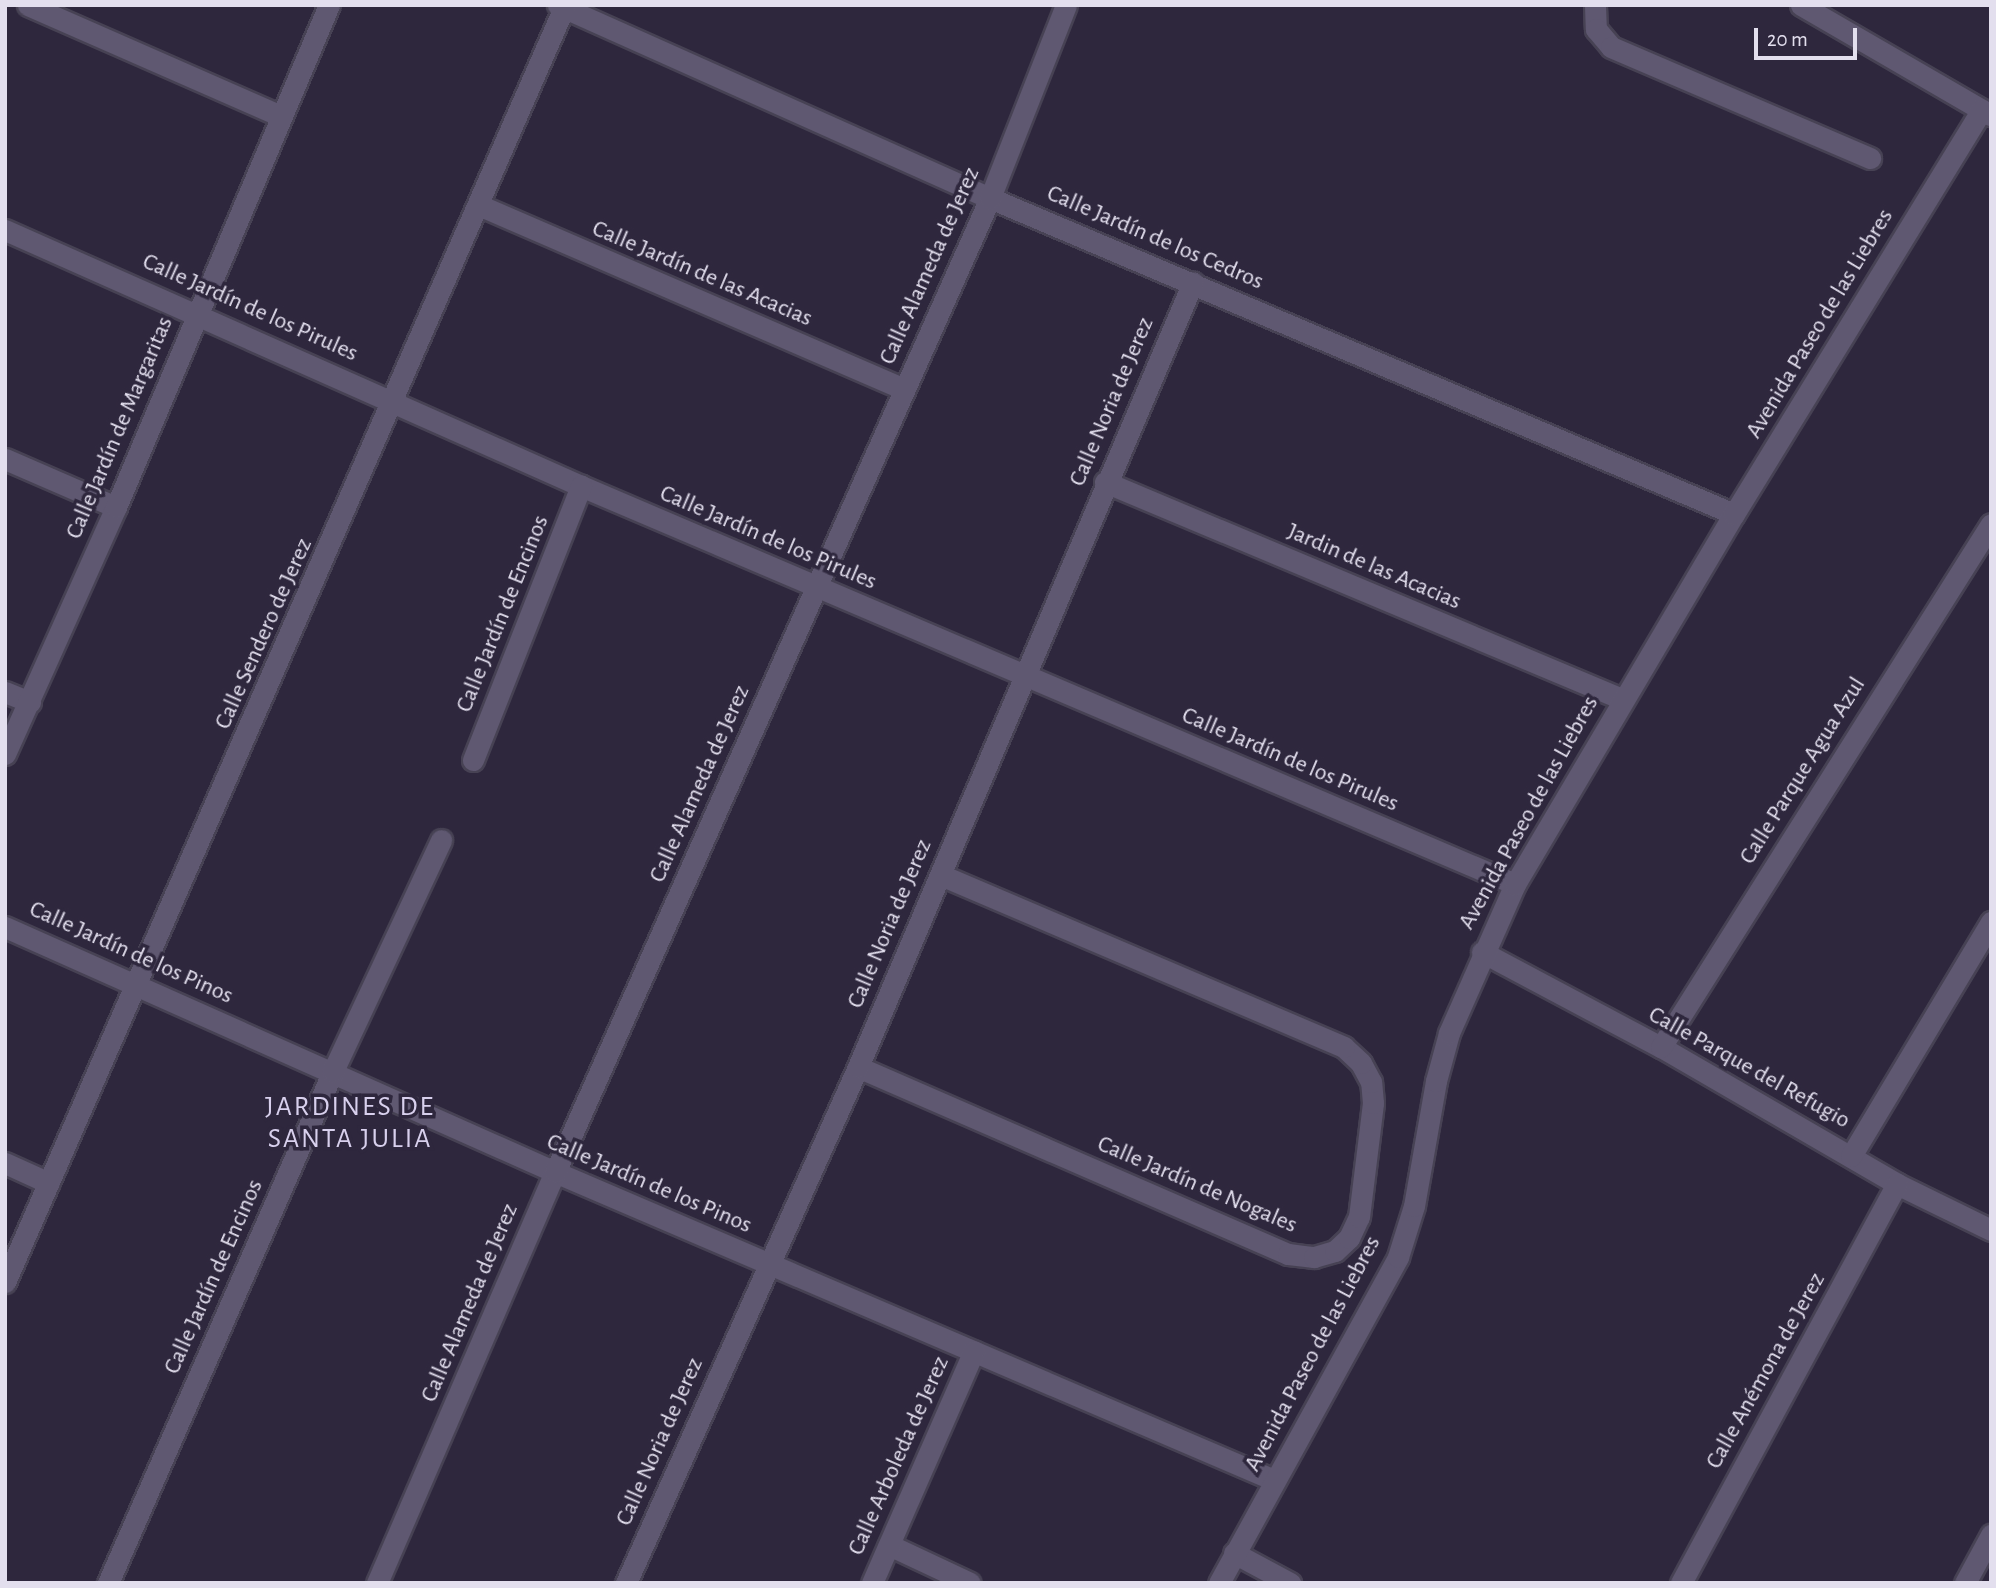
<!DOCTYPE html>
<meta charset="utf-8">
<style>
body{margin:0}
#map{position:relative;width:1996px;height:1588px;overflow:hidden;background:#2e273d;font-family:"Alegreya Sans",sans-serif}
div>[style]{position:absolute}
.roads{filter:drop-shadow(2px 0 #474254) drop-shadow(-2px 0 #474254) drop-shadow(0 2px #474254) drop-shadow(0 -2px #474254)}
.lane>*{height:21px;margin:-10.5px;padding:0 10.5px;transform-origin:10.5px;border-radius:10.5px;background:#5f5871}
.street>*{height:21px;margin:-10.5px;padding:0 10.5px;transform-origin:10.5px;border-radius:10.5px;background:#5f5871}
span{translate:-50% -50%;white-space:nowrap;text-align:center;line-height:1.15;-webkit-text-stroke:7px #2e273d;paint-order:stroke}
.street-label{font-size:24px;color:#e3dfee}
.quarter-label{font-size:28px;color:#d8d0ed;letter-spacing:2px}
.frame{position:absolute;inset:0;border:7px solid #e3dfee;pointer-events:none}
.scale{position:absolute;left:1754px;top:28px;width:103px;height:32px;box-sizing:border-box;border:4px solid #e3dfee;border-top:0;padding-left:9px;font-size:21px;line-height:24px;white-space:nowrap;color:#e3dfee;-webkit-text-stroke:5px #2e273d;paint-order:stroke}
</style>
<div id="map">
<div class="roads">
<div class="lane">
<i style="left:1595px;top:5px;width:24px;rotate:88deg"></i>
<i style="left:1596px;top:29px;width:23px;rotate:50deg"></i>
<i style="left:1611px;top:47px;width:282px;rotate:23.2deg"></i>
</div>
<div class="street">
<i style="left:28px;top:5px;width:274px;rotate:23.7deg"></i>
<i style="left:558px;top:5px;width:473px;rotate:24.1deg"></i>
<i style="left:990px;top:198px;width:808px;rotate:23.01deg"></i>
<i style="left:1801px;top:5px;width:220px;rotate:30.1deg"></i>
<i style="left:481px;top:206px;width:461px;rotate:23.4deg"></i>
<i style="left:5px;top:230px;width:630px;rotate:23.96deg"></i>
<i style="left:581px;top:486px;width:1015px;rotate:23.08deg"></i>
<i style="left:5px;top:459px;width:121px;rotate:23.4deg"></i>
<i style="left:1105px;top:482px;width:561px;rotate:22.77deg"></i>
<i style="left:5px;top:692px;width:27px;rotate:22deg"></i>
<i style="left:5px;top:754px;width:271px;rotate:-65.8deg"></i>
<i style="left:116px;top:507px;width:545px;rotate:-67.01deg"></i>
<i style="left:473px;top:760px;width:295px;rotate:-68.5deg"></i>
<i style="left:5px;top:927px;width:602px;rotate:24.01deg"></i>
<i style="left:555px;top:1172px;width:782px;rotate:23.19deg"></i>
<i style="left:1482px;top:952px;width:203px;rotate:28deg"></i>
<i style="left:1661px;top:1047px;width:273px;rotate:30.1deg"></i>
<i style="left:1897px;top:1184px;width:105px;rotate:26.1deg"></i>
<i style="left:1661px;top:1047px;width:618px;rotate:-57.75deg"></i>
<i style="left:858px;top:1067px;width:469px;rotate:23.5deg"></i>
<i style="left:1288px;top:1254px;width:26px;rotate:7deg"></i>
<i style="left:1314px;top:1257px;width:22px;rotate:-16deg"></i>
<i style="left:1335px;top:1251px;width:19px;rotate:-43deg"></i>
<i style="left:1349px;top:1238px;width:23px;rotate:-65deg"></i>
<i style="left:1359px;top:1217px;width:115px;rotate:-83deg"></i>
<i style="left:1373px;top:1103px;width:21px;rotate:-95deg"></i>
<i style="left:1371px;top:1082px;width:21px;rotate:-118deg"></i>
<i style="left:1361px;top:1063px;width:23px;rotate:-137deg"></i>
<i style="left:1344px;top:1047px;width:439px;rotate:-156.9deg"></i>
<i style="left:1851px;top:1156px;width:273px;rotate:-59.1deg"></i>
<i style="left:5px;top:1163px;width:48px;rotate:24.4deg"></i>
<i style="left:5px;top:1282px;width:1394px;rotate:-66.32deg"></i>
<i style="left:889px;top:1545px;width:89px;rotate:25.1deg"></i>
<i style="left:1234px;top:1553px;width:64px;rotate:28.2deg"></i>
<i style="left:108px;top:1583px;width:559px;rotate:-66.28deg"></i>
<i style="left:333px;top:1071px;width:255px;rotate:-64.9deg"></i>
<i style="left:377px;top:1583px;width:448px;rotate:-66.6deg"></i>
<i style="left:555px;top:1172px;width:1067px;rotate:-65.93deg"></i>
<i style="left:990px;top:198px;width:207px;rotate:-68.5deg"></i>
<i style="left:626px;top:1583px;width:566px;rotate:-65.79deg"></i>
<i style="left:858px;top:1067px;width:853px;rotate:-66.89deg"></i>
<i style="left:872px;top:1583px;width:253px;rotate:-66.3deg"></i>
<i style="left:1219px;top:1583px;width:372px;rotate:-61.2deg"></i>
<i style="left:1398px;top:1257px;width:53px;rotate:-72.6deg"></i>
<i style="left:1414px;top:1206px;width:127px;rotate:-80deg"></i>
<i style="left:1436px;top:1081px;width:50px;rotate:-74.8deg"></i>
<i style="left:1449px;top:1033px;width:163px;rotate:-66.1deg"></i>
<i style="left:1515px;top:884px;width:430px;rotate:-59.4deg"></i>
<i style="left:1734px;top:514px;width:474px;rotate:-58.5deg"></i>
<i style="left:1681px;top:1583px;width:454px;rotate:-61.6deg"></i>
<i style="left:1965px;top:1583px;width:55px;rotate:-61.6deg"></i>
</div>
</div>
<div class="street-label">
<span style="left:1155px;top:238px;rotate:23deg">Calle Jardín de los Cedros</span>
<span style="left:930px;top:266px;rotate:-66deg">Calle Alameda de Jerez</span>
<span style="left:702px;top:274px;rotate:23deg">Calle Jardín de las Acacias</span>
<span style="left:250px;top:308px;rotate:24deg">Calle Jardín de los Pirules</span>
<span style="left:1820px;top:324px;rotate:-59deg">Avenida Paseo de las Liebres</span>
<span style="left:1112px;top:402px;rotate:-67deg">Calle Noria de Jerez</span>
<span style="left:120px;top:428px;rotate:-67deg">Calle Jardín de Margaritas</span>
<span style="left:768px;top:538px;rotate:23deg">Calle Jardín de los Pirules</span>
<span style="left:1374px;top:567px;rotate:23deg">Jardin de las Acacias</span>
<span style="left:503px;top:614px;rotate:-68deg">Calle Jardín de Encinos</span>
<span style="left:264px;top:634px;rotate:-66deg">Calle Sendero de Jerez</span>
<span style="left:1290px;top:760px;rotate:23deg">Calle Jardín de los Pirules</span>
<span style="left:1803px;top:771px;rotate:-58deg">Calle Parque Agua Azul</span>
<span style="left:700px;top:784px;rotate:-66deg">Calle Alameda de Jerez</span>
<span style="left:1529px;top:813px;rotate:-61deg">Avenida Paseo de las Liebres</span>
<span style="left:890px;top:924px;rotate:-67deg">Calle Noria de Jerez</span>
<span style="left:131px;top:953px;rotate:24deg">Calle Jardín de los Pinos</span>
<span style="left:1749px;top:1068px;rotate:29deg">Calle Parque del Refugio</span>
<span style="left:649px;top:1184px;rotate:23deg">Calle Jardín de los Pinos</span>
<span style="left:1197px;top:1185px;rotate:23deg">Calle Jardín de Nogales</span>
<span style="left:214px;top:1277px;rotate:-66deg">Calle Jardín de Encinos</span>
<span style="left:470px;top:1303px;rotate:-67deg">Calle Alameda de Jerez</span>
<span style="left:1313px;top:1354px;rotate:-62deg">Avenida Paseo de las Liebres</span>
<span style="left:1766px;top:1371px;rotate:-61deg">Calle Anémona de Jerez</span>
<span style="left:660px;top:1442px;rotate:-66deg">Calle Noria de Jerez</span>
<span style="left:899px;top:1456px;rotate:-66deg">Calle Arboleda de Jerez</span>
</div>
<div class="quarter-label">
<span style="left:350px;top:1123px">JARDINES DE<br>SANTA JULIA</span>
</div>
<div class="frame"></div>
<div class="scale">20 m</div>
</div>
